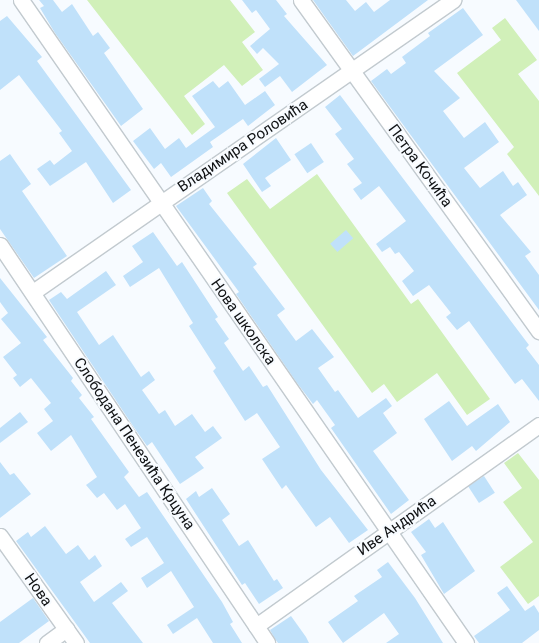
<!DOCTYPE html>
<meta charset="utf-8">
<style>
body{margin:0}
#map{position:relative;width:539px;height:643px;overflow:hidden;background:#f7fbff;font-family:Roboto,sans-serif}
div>[style]{position:absolute}
.green>*{inset:0;background:#d1f0b9}
.building>*{inset:0;background:#c0e1fa;transform-origin:0 0}
.roads{filter:drop-shadow(1px 0 #c2cacf) drop-shadow(-1px 0 #c2cacf) drop-shadow(0 1px #c2cacf) drop-shadow(0 -1px #c2cacf)}
.minor>*{height:15px;margin:-7.5px;padding:0 7.5px;transform-origin:7.5px;border-radius:7.5px;background:#fff}
span{translate:-50% -50%;white-space:nowrap;text-align:center;line-height:1.15;-webkit-text-stroke:4px #f7fbff;paint-order:stroke}
.street-label{font-size:15px;color:#0f1113}
</style>
<div id="map">
<div class="green">
<i style="clip-path:polygon(87px 0,230px 0,255px 32px,242px 42px,263px 70px,242px 86px,224px 65px,184px 96px,205px 124px,192px 135px)"></i>
<i style="clip-path:polygon(505px 18px,537px 60px,518px 74px,539px 101px,539px 196px,507px 154px,514px 147px,457px 73px,501px 40px,492px 28px)"></i>
<i style="clip-path:polygon(317px 174px,411px 304px,418px 299px,490px 399px,467px 415px,437px 373px,397px 402px,384px 384px,372px 393px,227px 193px,247px 179px,270px 209px)"></i>
<i style="clip-path:polygon(518px 453px,539px 480px,539px 596px,528px 604px,500px 567px,533px 542px,503px 502px,522px 488px,504px 463px)"></i>
</div>
<div class="building">
<i style="clip-path:polygon(39px 0,53px 0,62px 12px,72px 4px,93px 36px,98px 32px,110px 48px,104px 53px,143px 109px,121px 126px,55px 33px,40px 8px,44px 6px)"></i>
<i style="clip-path:polygon(242px 0,276px 0,287px 14px,284px 16px,327px 65px,292px 92px,280px 76px,265px 87px,259px 79px,279px 64px,263px 48px,257px 54px,250px 46px,270px 29px,256px 10px,252px 13px)"></i>
<i style="clip-path:polygon(313px 0,346px 0,355px 11px,366px 2px,374px 12px,390px 0,428px 0,353px 56px)"></i>
<i style="clip-path:polygon(516px 0,539px 0,539px 31px)"></i>
<i style="clip-path:polygon(463px 8px,483px 35px,434px 71px,460px 98px,443px 111px,464px 138px,485px 122px,499px 142px,464px 168px,480px 188px,503px 171px,513px 186px,518px 182px,527px 195px,500px 215px,531px 252px,525px 256px,539px 275px,539px 310px,371px 81px,387px 69px,391px 74px,406px 63px,402px 57px,430px 36px,428px 33px)"></i>
<i style="clip-path:polygon(7px 16px,42px 57px,37px 61px,131px 190px,113px 203px,86px 162px,50px 186px,37px 169px,50px 160px,54px 165px,72px 151px,59px 133px,62px 131px,19px 75px,0 90px,0 21px)"></i>
<i style="clip-path:polygon(213px 81px,219px 88px,228px 81px,245px 105px,265px 91px,275px 105px,248px 126px,243px 119px,210px 142px,213px 147px,171px 177px,161px 163px,154px 169px,133px 141px,150px 128px,165px 149px,179px 138px,186px 148px,215px 127px,192px 96px)"></i>
<i style="clip-path:polygon(340px 95px,529px 345px,526px 348px,539px 365px,539px 401px,522px 379px,515px 384px,469px 321px,457px 330px,446px 317px,451px 313px,429px 285px,413px 296px,402px 281px,414px 271px,399px 252px,395px 254px,390px 247px,382px 252px,376px 244px,406px 221px,379px 186px,361px 200px,353px 189px,362px 183px,347px 164px,354px 159px,335px 134px,342px 129px,325px 107px)"></i>
<i style="clip-path:polygon(276px 138px,291px 160px,265px 178px,271px 186px,262px 192px,243px 164px)"></i>
<i style="left:311px;top:143px;width:23px;height:20px;rotate:56deg"></i>
<i style="clip-path:polygon(10px 154px,31px 184px,22px 191px,67px 256px,34px 278px,0 229px,0 161px)"></i>
<i style="clip-path:polygon(203px 188px,212px 201px,209px 204px,257px 264px,253px 267px,285px 309px,277px 315px,296px 341px,312px 329px,334px 357px,318px 368px,335px 392px,338px 390px,358px 418px,386px 398px,392px 406px,383px 413px,397px 433px,373px 451px,409px 500px,391px 514px,331px 428px,335px 425px,317px 400px,313px 404px,297px 383px,236px 294px,239px 292px,176px 206px)"></i>
<i style="left:346px;top:230px;width:11px;height:21px;rotate:49deg"></i>
<i style="clip-path:polygon(153px 232px,177px 266px,182px 262px,218px 317px,215px 319px,229px 339px,224px 343px,243px 371px,249px 366px,263px 387px,267px 385px,321px 470px,368px 530px,349px 543px,330px 517px,316px 527px,286px 485px,282px 489px,262px 459px,280px 447px,257px 413px,245px 421px,213px 371px,216px 368px,189px 326px,193px 323px,159px 268px,130px 287px,123px 276px,143px 262px,132px 246px)"></i>
<i style="clip-path:polygon(106px 271px,116px 285px,77px 312px,99px 345px,113px 335px,141px 377px,149px 371px,155px 380px,142px 390px,159px 414px,165px 410px,175px 426px,192px 414px,205px 432px,213px 426px,222px 438px,195px 457px,204px 468px,180px 484px,152px 442px,147px 446px,133px 426px,49px 300px,61px 292px,67px 299px)"></i>
<i style="clip-path:polygon(0 278px,47px 337px,43px 340px,73px 378px,71px 381px,82px 395px,79px 398px,94px 417px,91px 419px,129px 472px,124px 477px,139px 497px,147px 492px,222px 602px,233px 622px,230px 624px,242px 643px,213px 643px,197px 618px,173px 634px,167px 625px,194px 607px,171px 571px,147px 588px,141px 578px,164px 563px,147px 537px,131px 547px,125px 539px,141px 528px,125px 504px,117px 510px,104px 493px,97px 498px,86px 485px,97px 477px,71px 435px,51px 451px,37px 433px,53px 421px,44px 409px,51px 403px,31px 378px,20px 387px,13px 378px,17px 375px,3px 357px,21px 343px,1px 319px,8px 313px,0 302px)"></i>
<i style="clip-path:polygon(449px 401px,467px 426px,498px 404px,510px 422px,476px 451px,472px 446px,452px 461px,424px 419px)"></i>
<i style="clip-path:polygon(20px 412px,28px 422px,0 443px,0 428px)"></i>
<i style="clip-path:polygon(0 462px,10px 475px,14px 473px,31px 494px,0 518px)"></i>
<i style="left:484px;top:476px;width:20px;height:19px;rotate:57deg"></i>
<i style="clip-path:polygon(212px 488px,230px 514px,222px 520px,239px 546px,248px 540px,274px 581px,277px 579px,283px 588px,259px 604px,245px 583px,242px 585px,186px 499px,196px 491px,199px 497px)"></i>
<i style="clip-path:polygon(429px 519px,435px 528px,443px 522px,475px 571px,444px 594px,421px 555px,426px 552px,411px 532px)"></i>
<i style="clip-path:polygon(45px 526px,66px 554px,78px 545px,89px 560px,95px 555px,102px 566px,80px 582px,94px 602px,121px 582px,128px 591px,112px 603px,143px 643px,90px 643px,16px 541px,28px 532px,31px 537px)"></i>
<i style="clip-path:polygon(388px 562px,415px 598px,443px 643px,386px 643px,399px 634px,384px 613px,343px 643px,328px 622px,358px 601px,354px 596px,382px 577px,377px 570px)"></i>
<i style="clip-path:polygon(507px 586px,525px 611px,534px 605px,539px 613px,539px 630px,522px 643px,479px 643px,474px 636px,510px 610px,497px 593px)"></i>
<i style="clip-path:polygon(33px 598px,49px 621px,19px 643px,0 643px,0 622px)"></i>
<i style="clip-path:polygon(291px 616px,306px 637px,309px 643px,278px 643px,275px 639px,270px 630px)"></i>
</div>
<div class="roads">
<div class="minor">
<i style="left:21px;top:0;width:782px;rotate:55.31deg"></i>
<i style="left:301px;top:0;width:408px;rotate:54.3deg"></i>
<i style="left:0;top:245px;width:479px;rotate:56.1deg"></i>
<i style="left:33px;top:292px;width:512px;rotate:-34.81deg"></i>
<i style="left:0;top:536px;width:131px;rotate:54.6deg"></i>
<i style="left:256px;top:626px;width:347px;rotate:-35.4deg"></i>
<i style="left:47px;top:643px;width:24px;rotate:-36deg"></i>
</div>
</div>
<div class="street-label">
<span style="left:243px;top:146px;rotate:-34deg">Владимира Роловића</span>
<span style="left:420px;top:166px;rotate:54deg">Петра Кочића</span>
<span style="left:243px;top:322px;rotate:55deg">Нова школска</span>
<span style="left:134px;top:444px;rotate:56deg">Слободана Пенезића Крцуна</span>
<span style="left:397px;top:526px;rotate:-35deg">Иве Андрића</span>
<span style="left:38px;top:590px;rotate:55deg">Нова</span>
</div>
</div>
